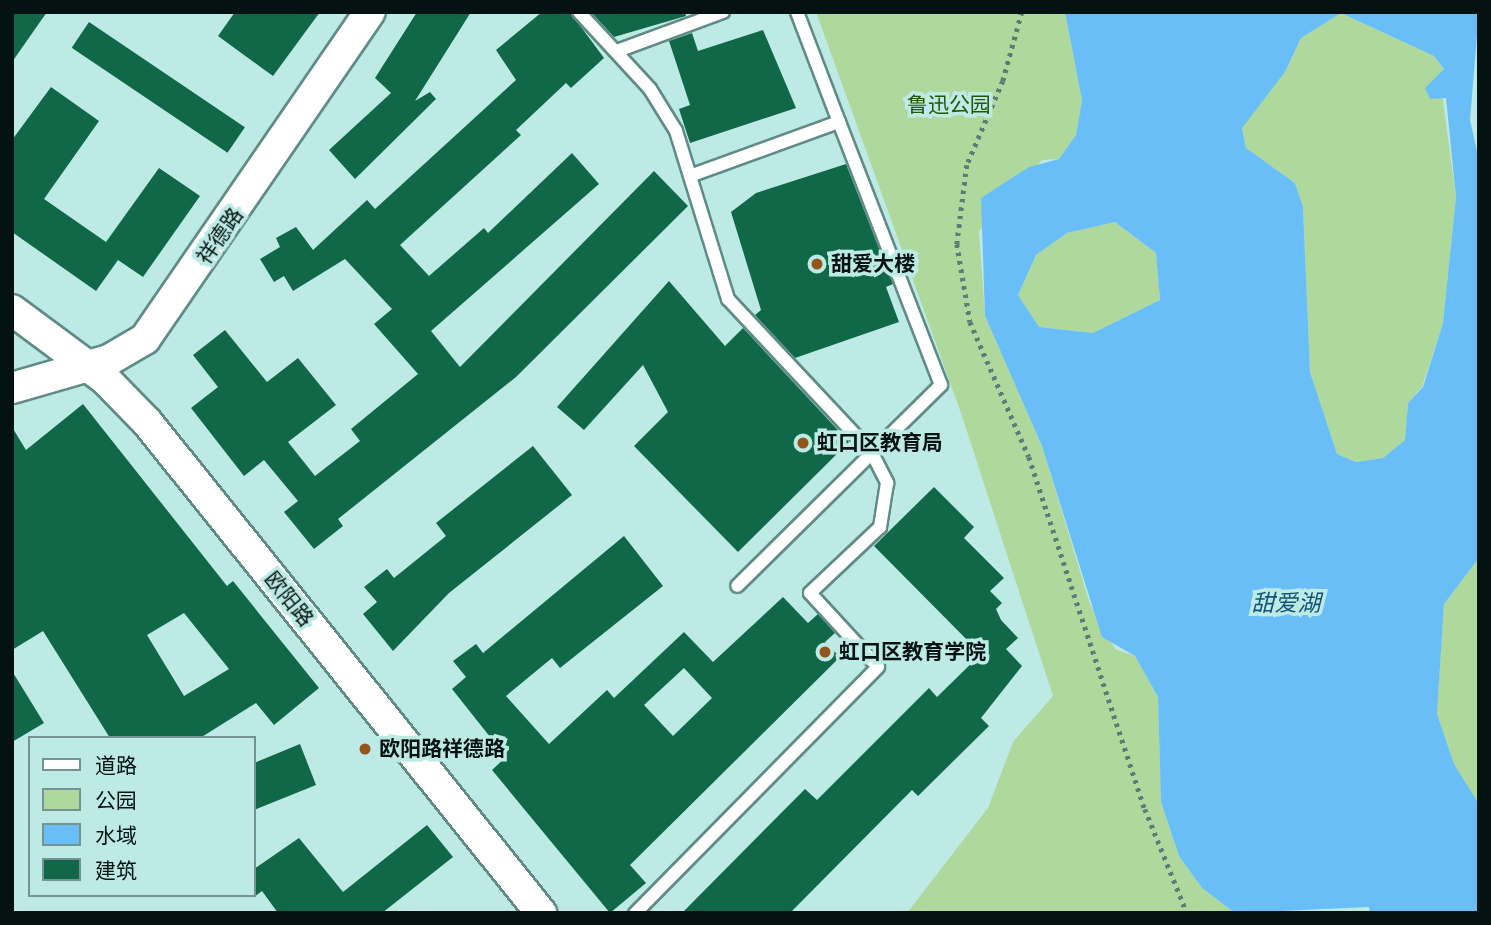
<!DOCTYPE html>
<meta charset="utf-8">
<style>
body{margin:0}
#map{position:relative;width:1491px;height:925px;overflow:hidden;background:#bdeae5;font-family:"Nunito Sans","Noto Sans SC",sans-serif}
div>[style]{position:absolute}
.green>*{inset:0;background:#aed89c}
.water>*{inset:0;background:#69bef8}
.building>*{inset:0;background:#106848;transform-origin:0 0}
.path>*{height:4.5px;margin-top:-2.25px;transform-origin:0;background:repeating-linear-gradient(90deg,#5e7b78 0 3.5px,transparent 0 8.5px)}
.roads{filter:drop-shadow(2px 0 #608b87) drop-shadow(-2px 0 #608b87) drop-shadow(0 2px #608b87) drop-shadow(0 -2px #608b87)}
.service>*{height:12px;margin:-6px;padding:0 6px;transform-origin:6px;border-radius:6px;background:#fff}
.tertiary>*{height:30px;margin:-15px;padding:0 15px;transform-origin:15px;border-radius:15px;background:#fff}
.dots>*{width:19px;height:19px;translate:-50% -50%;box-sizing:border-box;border:4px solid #bdeae5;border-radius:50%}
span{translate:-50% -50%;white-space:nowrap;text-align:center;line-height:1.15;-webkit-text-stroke:7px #bdeae5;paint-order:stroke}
.park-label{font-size:21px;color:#255604}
.street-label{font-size:21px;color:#041312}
.poi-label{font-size:21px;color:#041312;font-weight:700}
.left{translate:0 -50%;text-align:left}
.water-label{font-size:23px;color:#125279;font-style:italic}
.frame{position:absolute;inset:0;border:14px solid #041312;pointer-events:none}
.legend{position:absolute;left:28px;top:736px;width:228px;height:161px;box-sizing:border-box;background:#bdeae5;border:2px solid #739491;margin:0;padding:9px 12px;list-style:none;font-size:21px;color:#041312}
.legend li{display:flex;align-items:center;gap:14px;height:35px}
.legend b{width:35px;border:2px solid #739491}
</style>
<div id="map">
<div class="green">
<i style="clip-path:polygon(816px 12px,1065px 12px,1082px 100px,1076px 135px,1059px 159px,1042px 160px,979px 231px,985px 316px,1042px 446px,1090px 604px,1115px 649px,1135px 656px,1158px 697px,1161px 802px,1179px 856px,1202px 888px,1235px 913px,907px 913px,988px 808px,1013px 742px,1053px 696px,961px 413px)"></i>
<i style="clip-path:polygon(1341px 13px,1434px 56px,1444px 70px,1440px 78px,1456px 197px,1443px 323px,1422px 387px,1408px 403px,1405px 440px,1383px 458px,1356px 462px,1337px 454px,1310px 372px,1303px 207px,1295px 183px,1246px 148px,1242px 127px,1285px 72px,1301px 38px)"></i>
<i style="clip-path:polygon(1115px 222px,1156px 253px,1160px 300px,1093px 333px,1039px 327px,1018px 295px,1036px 255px,1067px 233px)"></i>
<i style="clip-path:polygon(1479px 558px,1479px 804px,1454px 764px,1437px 714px,1444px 604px)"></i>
</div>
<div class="water">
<i style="clip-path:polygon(evenodd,1065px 12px,1479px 12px,1470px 120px,1479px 160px,1479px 558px,1444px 604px,1437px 714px,1454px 764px,1479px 804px,1479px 913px,1370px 913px,1369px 907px,1235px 913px,1202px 888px,1179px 856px,1161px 802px,1158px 697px,1135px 656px,1102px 637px,1042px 446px,985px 316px,981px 198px,1029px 167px,1059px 159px,1076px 135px,1082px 100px,1065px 12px,1341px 13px,1434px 56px,1444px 69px,1425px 88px,1430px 99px,1446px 98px,1456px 197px,1443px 323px,1423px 387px,1408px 403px,1405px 440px,1383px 458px,1356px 462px,1337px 454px,1310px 372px,1303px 207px,1295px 183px,1246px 148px,1242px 128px,1285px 72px,1301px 38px,1341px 13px,1065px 12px,1115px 222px,1156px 253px,1160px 300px,1093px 333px,1039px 327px,1018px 295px,1036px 255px,1067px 233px,1115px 222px)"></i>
</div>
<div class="building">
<i style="clip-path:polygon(12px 12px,47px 12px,12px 62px)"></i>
<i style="clip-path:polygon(235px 12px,320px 12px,273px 76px,218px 36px)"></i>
<i style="clip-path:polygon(417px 12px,471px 12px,415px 101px,430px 92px,436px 99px,355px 179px,329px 150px,391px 93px,375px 78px)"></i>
<i style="clip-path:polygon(542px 12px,570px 12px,604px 58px,571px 88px,566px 83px,516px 130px,521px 135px,400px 245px,429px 276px,484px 228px,488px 233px,572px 153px,599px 184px,431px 331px,460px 367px,654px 171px,688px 206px,516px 377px,338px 519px,343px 526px,314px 549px,284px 512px,298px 501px,264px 460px,244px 476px,191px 408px,218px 387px,193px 355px,225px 330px,267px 382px,298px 358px,336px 405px,288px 442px,315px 476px,360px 441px,351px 429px,418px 374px,374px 324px,392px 309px,345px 259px,293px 291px,284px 276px,274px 282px,260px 259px,280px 247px,276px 238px,296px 227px,313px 250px,367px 200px,375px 209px,516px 80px,496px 50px)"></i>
<i style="clip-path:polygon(591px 12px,685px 12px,686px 16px,614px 37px)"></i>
<i style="left:89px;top:22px;width:188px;height:31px;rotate:34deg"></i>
<i style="clip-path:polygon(763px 30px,796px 108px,690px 143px,679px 109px,690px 105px,669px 41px,692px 33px,698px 51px)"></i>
<i style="clip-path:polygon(51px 87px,99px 121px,44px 199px,106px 242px,159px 168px,200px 196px,143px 277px,118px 260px,96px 291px,12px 232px,12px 140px)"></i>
<i style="clip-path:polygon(846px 164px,893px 284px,886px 287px,899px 322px,795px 358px,755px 315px,761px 310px,731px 212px,756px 193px)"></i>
<i style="clip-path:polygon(669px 281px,725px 346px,743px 328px,849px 442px,738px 552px,634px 446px,668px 412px,643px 365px,584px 430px,557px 407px)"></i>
<i style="clip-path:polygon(evenodd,83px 404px,227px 586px,233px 581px,319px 688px,274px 725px,256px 703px,200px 738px,110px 738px,43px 631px,12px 650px,12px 427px,26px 450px,83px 404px,184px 613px,229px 669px,184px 696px,147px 635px,184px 613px)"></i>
<i style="clip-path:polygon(533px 446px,572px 495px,449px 593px,393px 651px,363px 614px,377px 602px,364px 587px,387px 569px,394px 578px,446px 536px,436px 523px)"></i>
<i style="clip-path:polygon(934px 487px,974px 527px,964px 538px,1004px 578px,990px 591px,1002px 603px,996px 609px,1001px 620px,1018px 638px,1006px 649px,1022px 666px,981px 718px,989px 726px,918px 796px,912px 790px,790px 913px,682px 913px,805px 789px,817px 800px,929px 688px,937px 697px,981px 654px,874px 546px)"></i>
<i style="clip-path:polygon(evenodd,624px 536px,663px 586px,560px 668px,552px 658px,506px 696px,549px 744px,607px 690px,614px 698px,684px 632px,713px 662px,783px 597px,808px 623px,818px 614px,835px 633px,825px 642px,840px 657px,630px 865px,646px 883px,610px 913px,492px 770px,506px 757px,452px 689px,466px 677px,453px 661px,476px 644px,483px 653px,624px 536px,684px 668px,712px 698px,673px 736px,644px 705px,684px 668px)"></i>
<i style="clip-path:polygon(12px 671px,44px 723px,12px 742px)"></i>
<i style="clip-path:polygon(300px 744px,316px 785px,254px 810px,254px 763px)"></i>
<i style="clip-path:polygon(427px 825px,453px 857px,382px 913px,278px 913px,262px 891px,254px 897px,254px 869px,299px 838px,343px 892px)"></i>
</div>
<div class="path">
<i style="left:1022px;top:12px;width:72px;rotate:105.4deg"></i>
<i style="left:1003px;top:81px;width:91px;rotate:113.2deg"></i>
<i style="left:967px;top:165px;width:80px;rotate:97.2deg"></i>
<i style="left:957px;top:244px;width:79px;rotate:80.5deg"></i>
<i style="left:970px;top:322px;width:147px;rotate:66.4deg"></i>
<i style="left:1029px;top:457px;width:371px;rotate:71.8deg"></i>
<i style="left:1145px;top:809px;width:112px;rotate:68deg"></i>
</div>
<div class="roads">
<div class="service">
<i style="left:579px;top:12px;width:105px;rotate:47.3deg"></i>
<i style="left:650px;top:89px;width:49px;rotate:58.2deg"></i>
<i style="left:676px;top:131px;width:176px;rotate:72.8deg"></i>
<i style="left:728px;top:299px;width:211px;rotate:46.9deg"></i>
<i style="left:872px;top:453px;width:34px;rotate:63deg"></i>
<i style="left:887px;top:483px;width:45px;rotate:99deg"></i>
<i style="left:880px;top:527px;width:96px;rotate:136.7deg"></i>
<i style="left:810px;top:593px;width:100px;rotate:47.4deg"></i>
<i style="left:878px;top:667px;width:346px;rotate:134.6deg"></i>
<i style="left:797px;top:12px;width:118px;rotate:69.1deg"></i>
<i style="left:617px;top:51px;width:113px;rotate:-20.2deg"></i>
<i style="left:695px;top:174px;width:153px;rotate:-19.9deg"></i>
<i style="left:839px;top:122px;width:282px;rotate:68.8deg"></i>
<i style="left:941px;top:385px;width:286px;rotate:135.4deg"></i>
</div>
<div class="tertiary">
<i style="left:12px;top:310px;width:116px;rotate:36.6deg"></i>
<i style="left:105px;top:379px;width:60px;rotate:45.7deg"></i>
<i style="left:147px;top:422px;width:630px;rotate:51.25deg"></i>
<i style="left:12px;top:388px;width:101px;rotate:-16.1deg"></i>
<i style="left:109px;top:360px;width:42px;rotate:-30.3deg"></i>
<i style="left:145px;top:339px;width:397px;rotate:-55.5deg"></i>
</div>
</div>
<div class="dots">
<i style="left:817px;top:264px;background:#93551b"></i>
<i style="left:803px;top:443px;background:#93551b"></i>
<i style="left:825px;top:652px;background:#93551b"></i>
<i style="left:365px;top:749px;background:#93551b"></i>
</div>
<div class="park-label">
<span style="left:949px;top:105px">鲁迅公园</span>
</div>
<div class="street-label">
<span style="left:220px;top:236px;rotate:-55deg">祥德路</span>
<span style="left:289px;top:599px;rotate:51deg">欧阳路</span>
</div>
<div class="poi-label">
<span class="left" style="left:831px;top:264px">甜爱大楼</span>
<span class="left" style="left:817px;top:443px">虹口区教育局</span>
<span class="left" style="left:839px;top:652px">虹口区教育学院</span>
<span class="left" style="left:379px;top:749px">欧阳路祥德路</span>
</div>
<div class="water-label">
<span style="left:1286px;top:604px">甜爱湖</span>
</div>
<div class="frame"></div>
<ul class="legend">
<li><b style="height:9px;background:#fff"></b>道路</li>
<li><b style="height:19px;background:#aed89c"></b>公园</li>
<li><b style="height:19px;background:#69bef8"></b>水域</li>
<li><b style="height:19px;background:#106848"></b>建筑</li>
</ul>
</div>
